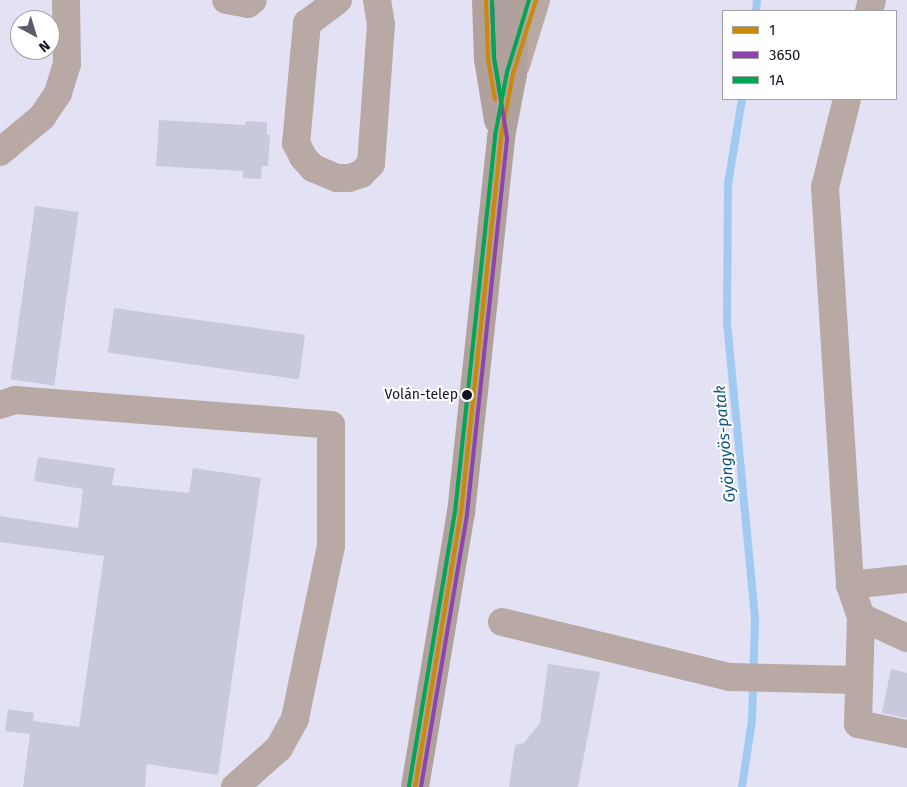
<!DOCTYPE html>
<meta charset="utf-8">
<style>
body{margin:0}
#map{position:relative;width:907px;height:787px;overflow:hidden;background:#e3e2f4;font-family:"Fira Sans",sans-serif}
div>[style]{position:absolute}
.stream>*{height:8px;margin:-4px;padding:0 4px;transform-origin:4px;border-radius:4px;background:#a0caf2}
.building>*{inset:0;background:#c9c9de;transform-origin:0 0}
.minor>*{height:28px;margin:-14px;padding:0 14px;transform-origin:14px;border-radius:14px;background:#b8a9a5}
.major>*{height:28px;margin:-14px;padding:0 14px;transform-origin:14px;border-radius:14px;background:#b1a19c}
.bus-1>*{height:4px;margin:-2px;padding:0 2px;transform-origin:2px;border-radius:2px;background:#ca8906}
.bus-2>*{height:4px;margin:-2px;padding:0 2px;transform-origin:2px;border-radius:2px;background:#8e44ad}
.bus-3>*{height:4px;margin:-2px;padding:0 2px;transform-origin:2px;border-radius:2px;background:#00a651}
.dots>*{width:14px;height:14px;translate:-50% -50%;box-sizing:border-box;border:2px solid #fff;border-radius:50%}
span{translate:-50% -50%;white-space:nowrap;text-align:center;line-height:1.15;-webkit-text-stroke:4px #fff;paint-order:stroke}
.bus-label{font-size:14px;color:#15131f}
.right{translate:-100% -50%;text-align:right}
.water-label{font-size:16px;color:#105684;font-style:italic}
.legend{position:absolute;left:722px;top:10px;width:175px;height:90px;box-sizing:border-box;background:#fff;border:1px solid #a1a1a5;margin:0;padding:6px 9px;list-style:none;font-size:15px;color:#15131f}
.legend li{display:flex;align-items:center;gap:10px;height:25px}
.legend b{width:25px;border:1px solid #a1a1a5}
.north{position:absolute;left:10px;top:10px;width:50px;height:50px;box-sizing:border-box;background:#fff;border:1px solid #a1a1a5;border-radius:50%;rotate:141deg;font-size:14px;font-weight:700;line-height:20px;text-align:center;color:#15131f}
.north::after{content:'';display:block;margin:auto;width:18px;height:22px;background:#5d5b6a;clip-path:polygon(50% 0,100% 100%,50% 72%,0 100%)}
</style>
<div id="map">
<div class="stream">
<i style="left:756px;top:11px;width:11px;rotate:-85deg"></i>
<i style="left:742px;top:787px;width:68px;rotate:-81.5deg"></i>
<i style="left:752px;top:720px;width:102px;rotate:-88.3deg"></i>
<i style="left:755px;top:618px;width:298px;rotate:-95.4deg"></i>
<i style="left:727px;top:321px;width:137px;rotate:-89.6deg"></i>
<i style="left:728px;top:184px;width:86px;rotate:-80.6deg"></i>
</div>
<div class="building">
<i style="clip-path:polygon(159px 120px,245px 125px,246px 121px,267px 122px,267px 135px,270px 135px,268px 166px,262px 166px,261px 179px,243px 178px,243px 171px,156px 166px)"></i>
<i style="left:35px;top:206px;width:44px;height:175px;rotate:8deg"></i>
<i style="left:114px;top:308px;width:193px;height:45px;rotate:8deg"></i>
<i style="clip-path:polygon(38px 457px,115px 468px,112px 485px,189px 493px,193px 468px,261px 478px,218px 775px,147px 764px,145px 787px,23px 787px,30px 734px,5px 731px,8px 709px,34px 713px,33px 721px,79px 727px,104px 556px,0 542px,0 516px,78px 528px,83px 489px,34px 481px)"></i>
<i style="clip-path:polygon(548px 664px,600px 672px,578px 787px,509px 787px,515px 745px,524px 743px,540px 723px)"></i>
<i style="clip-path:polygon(891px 669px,907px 673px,907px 718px,882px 713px)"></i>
</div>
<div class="minor">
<i style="left:226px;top:0;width:22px;rotate:10deg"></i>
<i style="left:248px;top:4px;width:6px;rotate:-39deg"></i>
<i style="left:338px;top:0;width:39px;rotate:143deg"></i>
<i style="left:307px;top:23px;width:121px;rotate:95.2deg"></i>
<i style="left:296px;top:143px;width:16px;rotate:63deg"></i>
<i style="left:303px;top:157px;width:15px;rotate:48deg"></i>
<i style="left:313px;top:168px;width:26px;rotate:23deg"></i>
<i style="left:337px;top:178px;width:12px"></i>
<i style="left:349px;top:178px;width:13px;rotate:-18deg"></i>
<i style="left:361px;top:174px;width:14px;rotate:-45deg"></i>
<i style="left:371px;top:164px;width:139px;rotate:-85.9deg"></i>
<i style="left:381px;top:25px;width:25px;rotate:-99deg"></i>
<i style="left:869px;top:11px;width:11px;rotate:-75deg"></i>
<i style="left:516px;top:65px;width:68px;rotate:-72.9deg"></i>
<i style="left:847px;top:99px;width:91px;rotate:104deg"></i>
<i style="left:825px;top:187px;width:399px;rotate:86.4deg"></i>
<i style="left:850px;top:585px;width:34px;rotate:71deg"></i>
<i style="left:861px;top:617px;width:51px;rotate:24.5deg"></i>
<i style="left:0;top:152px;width:55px;rotate:-39.8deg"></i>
<i style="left:42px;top:117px;width:29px;rotate:-56deg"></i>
<i style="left:58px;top:93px;width:30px;rotate:-73deg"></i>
<i style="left:67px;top:64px;width:64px;rotate:-90.9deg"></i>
<i style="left:0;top:405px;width:16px;rotate:-18deg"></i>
<i style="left:15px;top:400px;width:317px;rotate:4.5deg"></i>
<i style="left:331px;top:425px;width:121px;rotate:90deg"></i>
<i style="left:331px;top:546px;width:177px;rotate:101.8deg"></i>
<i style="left:295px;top:719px;width:33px;rotate:119deg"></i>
<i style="left:279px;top:748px;width:59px;rotate:138.4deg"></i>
<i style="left:850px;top:585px;width:57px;rotate:-6deg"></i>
<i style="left:861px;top:617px;width:107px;rotate:91.6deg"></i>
<i style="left:858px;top:724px;width:50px;rotate:11.5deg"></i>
<i style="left:502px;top:622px;width:235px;rotate:13.6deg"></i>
<i style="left:730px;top:677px;width:128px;rotate:1.3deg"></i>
</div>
<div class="major">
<i style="left:486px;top:0;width:59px;rotate:88.1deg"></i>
<i style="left:488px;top:59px;width:62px;rotate:80.7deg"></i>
<i style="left:415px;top:787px;width:278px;rotate:-80.5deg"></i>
<i style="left:461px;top:513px;width:378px;rotate:-83.9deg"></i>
<i style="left:501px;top:137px;width:64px;rotate:-79.2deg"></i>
<i style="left:513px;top:74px;width:74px;rotate:-89.2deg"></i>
</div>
<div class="bus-1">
<i style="left:486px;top:0;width:59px;rotate:88.1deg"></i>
<i style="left:488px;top:59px;width:41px;rotate:80.1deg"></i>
<i style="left:415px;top:787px;width:278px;rotate:-80.5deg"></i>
<i style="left:461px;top:513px;width:378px;rotate:-83.9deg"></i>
<i style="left:501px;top:137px;width:64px;rotate:-79.2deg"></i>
<i style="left:513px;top:74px;width:77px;rotate:-72.7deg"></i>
</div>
<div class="bus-2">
<i style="left:421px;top:787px;width:277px;rotate:-80.4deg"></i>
<i style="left:467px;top:514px;width:378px;rotate:-83.9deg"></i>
<i style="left:507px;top:138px;width:81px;rotate:-99.2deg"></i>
<i style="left:494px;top:58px;width:58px;rotate:-92deg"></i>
</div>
<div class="bus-3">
<i style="left:492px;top:0;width:58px;rotate:88deg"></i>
<i style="left:494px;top:58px;width:41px;rotate:80.1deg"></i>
<i style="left:409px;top:786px;width:278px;rotate:-80.5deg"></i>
<i style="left:455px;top:512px;width:378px;rotate:-83.9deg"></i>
<i style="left:495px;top:136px;width:65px;rotate:-79.4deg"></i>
<i style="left:507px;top:72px;width:75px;rotate:-73deg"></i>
</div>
<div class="dots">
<i style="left:467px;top:395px;background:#15131f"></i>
</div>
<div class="bus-label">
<span class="right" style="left:458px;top:395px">Volán-telep</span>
</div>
<div class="water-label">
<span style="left:725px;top:444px;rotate:-95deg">Gyöngyös-patak</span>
</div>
<ul class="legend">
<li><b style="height:6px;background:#ca8906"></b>1</li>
<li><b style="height:6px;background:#8e44ad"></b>3650</li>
<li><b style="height:6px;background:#00a651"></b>1A</li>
</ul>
<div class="north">N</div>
</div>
